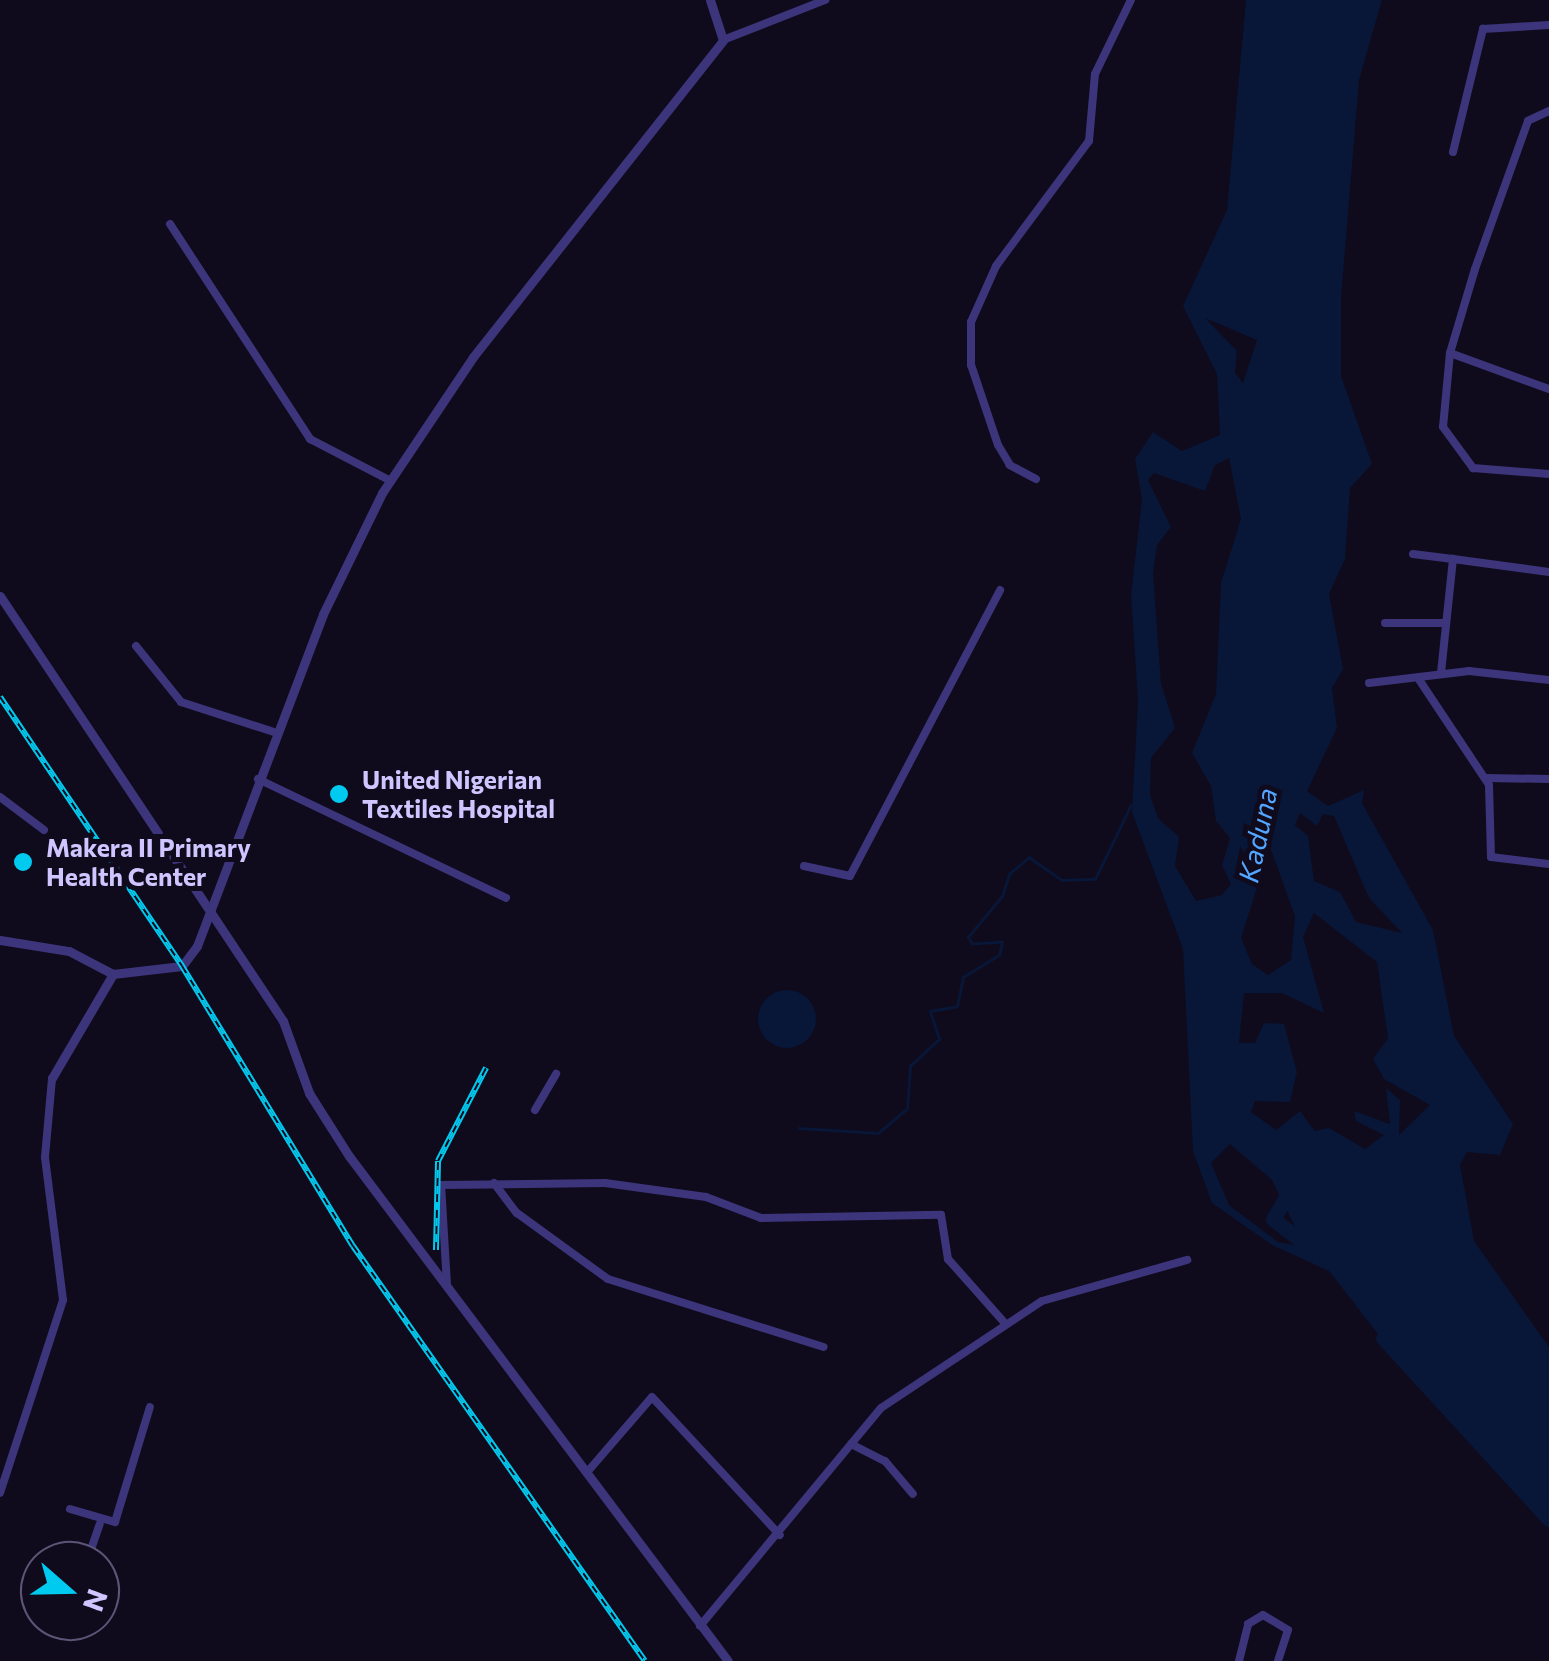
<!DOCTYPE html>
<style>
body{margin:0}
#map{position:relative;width:1549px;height:1661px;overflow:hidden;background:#0f0b1c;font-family:Commissioner,sans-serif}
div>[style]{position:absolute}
.water>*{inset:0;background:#081638}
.round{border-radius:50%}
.stream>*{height:2.5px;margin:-1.25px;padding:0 1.25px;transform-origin:1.25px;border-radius:1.25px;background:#081638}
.river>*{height:15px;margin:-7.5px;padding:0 7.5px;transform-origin:7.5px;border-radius:7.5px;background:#081638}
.minor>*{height:8px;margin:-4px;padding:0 4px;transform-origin:4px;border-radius:4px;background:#3c357b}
.tertiary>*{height:9px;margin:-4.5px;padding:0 4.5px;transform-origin:4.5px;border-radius:4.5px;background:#3c357b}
.rail>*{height:6px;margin-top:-3px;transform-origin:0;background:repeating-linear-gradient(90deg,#0f0b1c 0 8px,#00caf0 0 16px);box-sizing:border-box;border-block:2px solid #00caf0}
.dots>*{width:28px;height:28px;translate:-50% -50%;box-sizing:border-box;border:5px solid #0f0b1c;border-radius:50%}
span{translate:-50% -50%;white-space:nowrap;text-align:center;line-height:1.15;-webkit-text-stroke:10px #0f0b1c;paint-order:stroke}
.poi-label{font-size:25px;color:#cfc5ff;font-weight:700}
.left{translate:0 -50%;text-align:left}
.water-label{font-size:28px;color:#53a5ff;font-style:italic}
.north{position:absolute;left:20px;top:1541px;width:100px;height:100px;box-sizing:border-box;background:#0f0b1c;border:2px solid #5c5577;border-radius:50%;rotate:110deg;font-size:28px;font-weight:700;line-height:40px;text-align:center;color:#cfc5ff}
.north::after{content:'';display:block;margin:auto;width:35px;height:45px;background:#00caf0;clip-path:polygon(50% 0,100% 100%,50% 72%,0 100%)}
</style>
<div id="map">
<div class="water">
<i style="clip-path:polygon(evenodd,1246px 0,1382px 0,1359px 80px,1341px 298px,1341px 376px,1372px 464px,1350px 488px,1345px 559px,1329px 594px,1343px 669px,1332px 688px,1337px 728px,1307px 791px,1328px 806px,1364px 790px,1362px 803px,1433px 930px,1454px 1036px,1513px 1124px,1500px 1155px,1467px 1152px,1460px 1165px,1474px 1241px,1549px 1347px,1549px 1520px,1392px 1352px,1329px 1271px,1272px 1245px,1212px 1203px,1193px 1151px,1183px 949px,1132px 812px,1138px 701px,1131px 595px,1142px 499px,1135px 459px,1153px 432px,1182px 451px,1220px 435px,1217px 374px,1183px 306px,1227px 210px,1246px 0,1205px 318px,1257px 340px,1243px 383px,1235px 373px,1237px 351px,1205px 318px,1246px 0,1229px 458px,1241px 519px,1221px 583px,1216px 694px,1192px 753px,1211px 786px,1216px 821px,1230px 838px,1222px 865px,1231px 884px,1222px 895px,1196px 901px,1175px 866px,1179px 837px,1158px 818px,1150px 795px,1151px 758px,1175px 728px,1161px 683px,1153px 574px,1157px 545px,1171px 527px,1148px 480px,1154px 473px,1205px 491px,1215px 465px,1229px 458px,1246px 0,1300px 813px,1317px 826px,1323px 814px,1334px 816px,1369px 898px,1402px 933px,1356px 922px,1340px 892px,1314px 881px,1308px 836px,1295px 825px,1300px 813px,1246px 0,1270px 847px,1295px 916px,1291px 960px,1268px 975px,1252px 964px,1241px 938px,1270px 847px,1246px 0,1314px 913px,1377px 962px,1388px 1038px,1373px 1059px,1384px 1079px,1430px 1105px,1399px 1135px,1400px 1100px,1386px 1088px,1390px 1124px,1354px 1111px,1356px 1121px,1384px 1135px,1365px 1149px,1329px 1128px,1315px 1131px,1300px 1111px,1276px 1130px,1251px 1112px,1255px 1101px,1290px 1102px,1297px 1072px,1284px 1024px,1264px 1023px,1255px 1043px,1239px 1043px,1244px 993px,1282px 993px,1324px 1013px,1303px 937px,1314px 913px,1246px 0,1230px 1144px,1272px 1180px,1305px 1247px,1278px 1242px,1229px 1205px,1211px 1163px,1230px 1144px)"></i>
<i class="round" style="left:758px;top:990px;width:58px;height:58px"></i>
</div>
<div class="stream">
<i style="left:799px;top:1128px;width:79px;rotate:3.6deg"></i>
<i style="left:878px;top:1133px;width:38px;rotate:-40deg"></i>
<i style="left:907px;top:1109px;width:43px;rotate:-86deg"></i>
<i style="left:910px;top:1066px;width:40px;rotate:-43deg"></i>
<i style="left:939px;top:1039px;width:29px;rotate:-108deg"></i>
<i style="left:930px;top:1011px;width:27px;rotate:-10deg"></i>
<i style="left:957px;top:1006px;width:30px;rotate:-78deg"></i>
<i style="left:963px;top:977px;width:42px;rotate:-31.4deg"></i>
<i style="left:999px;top:955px;width:13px;rotate:-77deg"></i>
<i style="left:1002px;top:942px;width:30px;rotate:176deg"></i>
<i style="left:972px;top:944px;width:8px;rotate:-120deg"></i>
<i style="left:968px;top:937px;width:53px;rotate:-50.3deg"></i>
<i style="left:1002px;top:896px;width:23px;rotate:-72deg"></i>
<i style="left:1009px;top:874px;width:26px;rotate:-40deg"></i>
<i style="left:1029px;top:857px;width:40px;rotate:34.9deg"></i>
<i style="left:1062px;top:880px;width:33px;rotate:-2deg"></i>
<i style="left:1095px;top:879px;width:82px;rotate:-64.1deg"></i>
</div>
<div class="river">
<i style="left:1291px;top:1188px;width:36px;rotate:120deg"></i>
<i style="left:1273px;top:1219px;width:56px;rotate:37.7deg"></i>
<i style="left:1383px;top:1338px;width:246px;rotate:47.5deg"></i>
</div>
<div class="minor">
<i style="left:723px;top:40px;width:110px;rotate:-21.4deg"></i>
<i style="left:1549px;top:111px;width:23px;rotate:155deg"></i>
<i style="left:1528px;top:121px;width:157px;rotate:109.7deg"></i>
<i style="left:1475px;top:269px;width:88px;rotate:106.6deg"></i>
<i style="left:1450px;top:353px;width:74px;rotate:95.4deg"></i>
<i style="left:1443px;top:427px;width:51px;rotate:53.8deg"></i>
<i style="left:1473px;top:468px;width:76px;rotate:4.5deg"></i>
<i style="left:1453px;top:152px;width:127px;rotate:-76.3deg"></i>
<i style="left:1483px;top:29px;width:66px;rotate:-3.5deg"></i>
<i style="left:170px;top:224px;width:257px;rotate:56.9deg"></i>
<i style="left:310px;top:439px;width:89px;rotate:27.4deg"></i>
<i style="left:1450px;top:353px;width:105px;rotate:20deg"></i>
<i style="left:1036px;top:479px;width:30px;rotate:-152deg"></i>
<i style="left:1010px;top:465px;width:23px;rotate:-121deg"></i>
<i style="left:998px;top:445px;width:84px;rotate:-108.6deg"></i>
<i style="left:971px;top:365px;width:43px;rotate:-90deg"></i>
<i style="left:971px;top:322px;width:61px;rotate:-65.9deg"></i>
<i style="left:996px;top:266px;width:156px;rotate:-53.4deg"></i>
<i style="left:1089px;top:141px;width:67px;rotate:-84.9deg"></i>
<i style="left:1095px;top:74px;width:82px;rotate:-64.1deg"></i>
<i style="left:1413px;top:554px;width:40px;rotate:7.1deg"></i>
<i style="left:1385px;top:623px;width:61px"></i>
<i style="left:136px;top:646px;width:72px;rotate:51.2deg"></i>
<i style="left:181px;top:702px;width:101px;rotate:17.9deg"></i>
<i style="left:1441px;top:673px;width:115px;rotate:-84deg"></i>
<i style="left:1453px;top:559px;width:97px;rotate:7.7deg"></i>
<i style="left:1418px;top:678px;width:128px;rotate:56.4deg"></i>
<i style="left:1489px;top:785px;width:72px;rotate:88.4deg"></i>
<i style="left:1491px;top:857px;width:58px;rotate:6.9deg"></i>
<i style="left:1369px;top:683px;width:101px;rotate:-6.8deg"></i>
<i style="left:1469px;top:671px;width:81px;rotate:6.4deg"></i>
<i style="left:1486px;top:778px;width:63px;rotate:0.9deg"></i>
<i style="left:258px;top:779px;width:275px;rotate:25.6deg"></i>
<i style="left:0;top:797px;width:55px;rotate:36.9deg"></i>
<i style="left:804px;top:866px;width:47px;rotate:12.3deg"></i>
<i style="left:850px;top:876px;width:323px;rotate:-62.3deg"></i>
<i style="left:535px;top:1110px;width:42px;rotate:-59.7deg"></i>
<i style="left:494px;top:1183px;width:38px;rotate:53deg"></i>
<i style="left:517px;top:1213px;width:112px;rotate:36deg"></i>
<i style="left:608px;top:1279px;width:226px;rotate:17.5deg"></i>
<i style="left:447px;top:1285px;width:100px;rotate:-93.4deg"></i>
<i style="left:441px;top:1185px;width:164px;rotate:-0.7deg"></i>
<i style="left:605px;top:1183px;width:102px;rotate:7.9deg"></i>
<i style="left:706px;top:1197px;width:59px;rotate:20.9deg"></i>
<i style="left:761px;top:1218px;width:180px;rotate:-1deg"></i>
<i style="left:941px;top:1215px;width:45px;rotate:81deg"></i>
<i style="left:948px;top:1259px;width:84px;rotate:48.4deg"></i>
<i style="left:851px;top:1444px;width:38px;rotate:27deg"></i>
<i style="left:885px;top:1461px;width:43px;rotate:49.7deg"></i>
<i style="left:589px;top:1470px;width:96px;rotate:-49.2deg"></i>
<i style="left:652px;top:1397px;width:188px;rotate:47.2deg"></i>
<i style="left:0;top:1493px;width:203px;rotate:-71.9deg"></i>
<i style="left:63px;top:1300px;width:144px;rotate:-97.2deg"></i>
<i style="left:45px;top:1157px;width:79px;rotate:-84.9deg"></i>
<i style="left:70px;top:1509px;width:47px;rotate:16.1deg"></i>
<i style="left:115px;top:1522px;width:120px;rotate:-73.1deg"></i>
<i style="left:87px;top:1561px;width:39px;rotate:-71deg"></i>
<i style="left:700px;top:1626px;width:283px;rotate:-50.3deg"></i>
<i style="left:881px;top:1408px;width:193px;rotate:-33.6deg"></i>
<i style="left:1042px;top:1301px;width:151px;rotate:-15.8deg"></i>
<i style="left:1239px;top:1661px;width:38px;rotate:-76deg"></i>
<i style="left:1248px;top:1624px;width:17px;rotate:-31deg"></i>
<i style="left:1263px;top:1615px;width:29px;rotate:31deg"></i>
<i style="left:1288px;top:1630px;width:33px;rotate:108deg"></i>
</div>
<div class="tertiary">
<i style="left:0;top:596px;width:511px;rotate:56.34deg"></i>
<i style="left:283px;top:1021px;width:77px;rotate:70.1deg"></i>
<i style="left:309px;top:1093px;width:75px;rotate:57.6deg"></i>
<i style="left:349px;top:1156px;width:631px;rotate:53.11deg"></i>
<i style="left:0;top:940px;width:70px;rotate:9.1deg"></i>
<i style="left:69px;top:951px;width:50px;rotate:27.6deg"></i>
<i style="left:113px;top:974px;width:69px;rotate:-6.6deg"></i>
<i style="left:182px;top:966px;width:25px;rotate:-53deg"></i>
<i style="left:197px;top:946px;width:355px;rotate:-69.2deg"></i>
<i style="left:323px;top:614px;width:135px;rotate:-64deg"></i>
<i style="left:382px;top:493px;width:164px;rotate:-56.2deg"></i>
<i style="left:473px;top:357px;width:404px;rotate:-51.7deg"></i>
<i style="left:723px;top:40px;width:42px;rotate:-108deg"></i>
<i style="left:52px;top:1078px;width:121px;rotate:-59.6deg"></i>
</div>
<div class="rail">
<i style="left:0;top:697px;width:325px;rotate:55.9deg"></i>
<i style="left:182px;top:966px;width:328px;rotate:58.6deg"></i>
<i style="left:353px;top:1246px;width:507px;rotate:54.87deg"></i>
<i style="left:436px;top:1250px;width:89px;rotate:-88.7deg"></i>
<i style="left:438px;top:1161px;width:105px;rotate:-62.7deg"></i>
</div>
<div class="dots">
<i style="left:339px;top:794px;background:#00caf0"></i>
<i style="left:23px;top:862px;background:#00caf0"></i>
</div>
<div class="poi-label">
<span class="left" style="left:362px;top:794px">United Nigerian<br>Textiles Hospital</span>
<span class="left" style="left:46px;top:862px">Makera II Primary<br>Health Center</span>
</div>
<div class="water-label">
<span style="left:1257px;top:835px;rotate:-78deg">Kaduna</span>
</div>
<div class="north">N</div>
</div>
